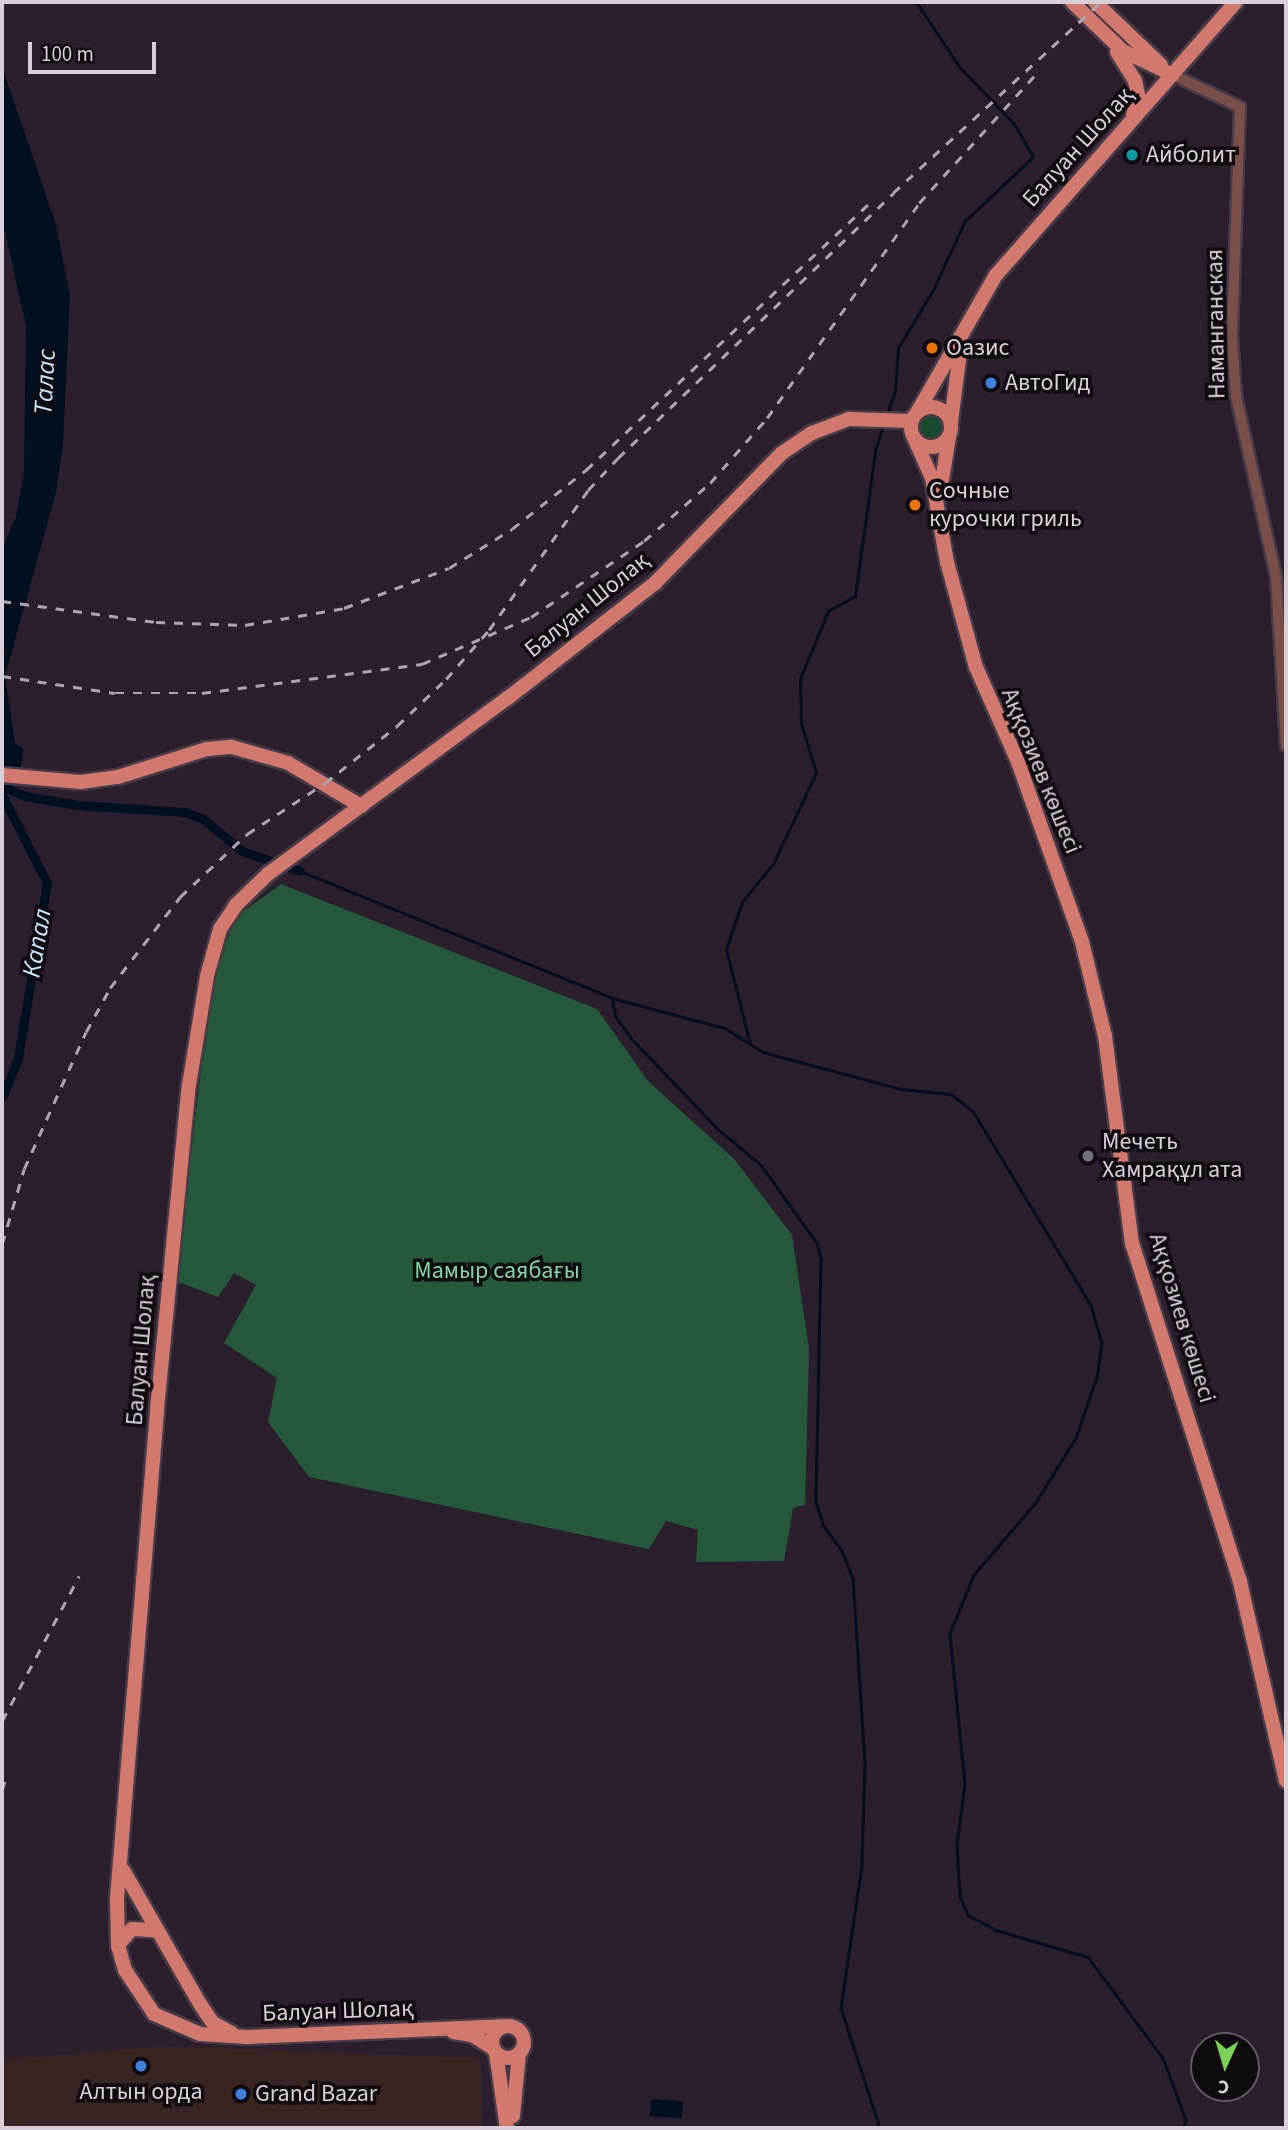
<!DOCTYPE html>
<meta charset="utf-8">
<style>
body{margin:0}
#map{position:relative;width:1288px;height:2130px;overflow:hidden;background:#2b1e2d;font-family:"Source Sans 3",sans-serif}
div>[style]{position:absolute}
.commercial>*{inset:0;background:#382522}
.green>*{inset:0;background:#174a2e}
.round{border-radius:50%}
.forest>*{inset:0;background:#24593b}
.water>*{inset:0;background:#001020;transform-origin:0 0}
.stream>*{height:2.5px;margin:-1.25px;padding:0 1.25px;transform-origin:1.25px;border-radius:1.25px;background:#001020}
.canal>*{height:9px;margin:-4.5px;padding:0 4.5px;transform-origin:4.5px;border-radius:4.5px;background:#001020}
.roads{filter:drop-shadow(2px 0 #473a49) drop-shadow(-2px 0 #473a49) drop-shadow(0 2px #473a49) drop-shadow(0 -2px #473a49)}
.minor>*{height:10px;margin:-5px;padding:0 5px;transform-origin:5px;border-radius:5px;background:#7b4f49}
.major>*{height:14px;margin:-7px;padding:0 7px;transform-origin:7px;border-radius:7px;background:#d2786c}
.major>.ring{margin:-7px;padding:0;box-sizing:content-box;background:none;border:14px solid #d2786c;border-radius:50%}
.rail>*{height:2.5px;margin-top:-1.25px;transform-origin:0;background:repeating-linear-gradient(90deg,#aea4af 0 9px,transparent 0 18px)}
.dots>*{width:19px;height:19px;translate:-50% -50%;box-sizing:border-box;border:4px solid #100a11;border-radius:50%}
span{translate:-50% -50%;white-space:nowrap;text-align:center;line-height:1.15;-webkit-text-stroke:7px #100a11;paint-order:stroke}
.street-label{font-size:24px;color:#d8cfd9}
.poi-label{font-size:24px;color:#d8cfd9}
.left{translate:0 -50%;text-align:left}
.park-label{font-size:24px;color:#83d3a2}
.water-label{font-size:26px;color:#cae6fc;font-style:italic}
.frame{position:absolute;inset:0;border:4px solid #d8cfd9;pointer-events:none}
.north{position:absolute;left:1190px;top:2032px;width:70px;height:70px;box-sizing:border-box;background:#100a11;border:2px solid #605961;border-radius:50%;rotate:184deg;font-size:19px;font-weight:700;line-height:28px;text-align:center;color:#d8cfd9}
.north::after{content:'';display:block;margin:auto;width:24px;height:32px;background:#7ad156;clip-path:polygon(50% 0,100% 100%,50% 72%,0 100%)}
.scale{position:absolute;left:28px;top:42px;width:128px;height:32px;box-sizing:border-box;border:4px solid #d8cfd9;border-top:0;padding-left:9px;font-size:21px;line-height:24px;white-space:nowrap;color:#d8cfd9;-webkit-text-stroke:5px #100a11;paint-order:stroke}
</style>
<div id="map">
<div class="commercial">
<i style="clip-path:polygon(164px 2046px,481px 2058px,482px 2128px,2px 2128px,2px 2060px)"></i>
</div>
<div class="green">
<i class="round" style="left:917px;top:413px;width:28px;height:28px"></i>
</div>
<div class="forest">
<i style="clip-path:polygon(281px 884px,597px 1009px,648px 1081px,735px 1160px,792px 1235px,809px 1349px,805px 1505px,793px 1508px,784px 1561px,696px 1562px,698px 1530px,666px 1521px,649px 1549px,309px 1477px,268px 1422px,277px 1378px,224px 1343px,256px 1285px,234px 1273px,218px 1297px,176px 1281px,212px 977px,236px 917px)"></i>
</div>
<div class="water">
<i style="clip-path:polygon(2px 67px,56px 225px,70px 296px,63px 443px,56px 492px,5px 676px,15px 743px,23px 749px,23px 756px,18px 776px,2px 780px,2px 549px,16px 517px,24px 473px,26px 325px,2px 219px)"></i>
<i style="left:651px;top:2099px;width:32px;height:17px;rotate:4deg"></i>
</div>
<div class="stream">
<i style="left:887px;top:414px;width:24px;rotate:-71deg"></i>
<i style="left:895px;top:391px;width:43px;rotate:-86deg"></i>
<i style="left:898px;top:348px;width:68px;rotate:-58.9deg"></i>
<i style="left:933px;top:290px;width:76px;rotate:-65.1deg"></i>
<i style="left:965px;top:221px;width:93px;rotate:-43.3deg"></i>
<i style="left:1033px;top:157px;width:39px;rotate:-120deg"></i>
<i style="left:1013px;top:123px;width:76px;rotate:-133.9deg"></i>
<i style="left:960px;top:68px;width:79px;rotate:-123.7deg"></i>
<i style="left:300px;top:871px;width:337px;rotate:22.1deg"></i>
<i style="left:612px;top:998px;width:117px;rotate:14.9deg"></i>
<i style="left:725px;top:1028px;width:45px;rotate:32.3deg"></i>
<i style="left:763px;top:1052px;width:143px;rotate:15deg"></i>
<i style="left:901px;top:1089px;width:50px;rotate:5.7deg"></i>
<i style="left:951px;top:1094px;width:28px;rotate:38deg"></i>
<i style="left:973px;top:1111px;width:227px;rotate:58.7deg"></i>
<i style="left:1091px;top:1305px;width:40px;rotate:74deg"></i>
<i style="left:1102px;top:1343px;width:34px;rotate:98deg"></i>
<i style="left:1097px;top:1377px;width:65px;rotate:109deg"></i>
<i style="left:1076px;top:1438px;width:78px;rotate:121.8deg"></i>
<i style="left:1035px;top:1504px;width:94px;rotate:130.7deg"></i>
<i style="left:974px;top:1575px;width:64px;rotate:112.1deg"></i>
<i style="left:950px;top:1634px;width:151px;rotate:84.3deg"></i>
<i style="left:965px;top:1784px;width:62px;rotate:97.5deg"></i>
<i style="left:957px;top:1845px;width:51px;rotate:86.6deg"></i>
<i style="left:960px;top:1896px;width:21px;rotate:67deg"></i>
<i style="left:968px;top:1915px;width:32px;rotate:28deg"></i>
<i style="left:996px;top:1930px;width:96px;rotate:16.4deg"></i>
<i style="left:1088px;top:1957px;width:126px;rotate:53.4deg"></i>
<i style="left:1163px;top:2058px;width:66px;rotate:69.6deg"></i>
<i style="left:1186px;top:2120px;width:8px;rotate:104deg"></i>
<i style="left:612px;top:998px;width:19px;rotate:78deg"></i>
<i style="left:616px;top:1017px;width:26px;rotate:54deg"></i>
<i style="left:631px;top:1038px;width:127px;rotate:46.3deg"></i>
<i style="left:719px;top:1130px;width:55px;rotate:39.8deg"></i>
<i style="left:761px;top:1165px;width:96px;rotate:54.3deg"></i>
<i style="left:817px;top:1243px;width:16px;rotate:75deg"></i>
<i style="left:821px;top:1258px;width:244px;rotate:91.2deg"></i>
<i style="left:816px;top:1502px;width:25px;rotate:72deg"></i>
<i style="left:824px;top:1526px;width:31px;rotate:54deg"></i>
<i style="left:842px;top:1551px;width:29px;rotate:68deg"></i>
<i style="left:853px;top:1578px;width:185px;rotate:86.3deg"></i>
<i style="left:865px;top:1763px;width:103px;rotate:91.7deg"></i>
<i style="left:862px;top:1866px;width:144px;rotate:98.4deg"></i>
<i style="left:841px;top:2008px;width:126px;rotate:72deg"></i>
<i style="left:750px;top:1044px;width:97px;rotate:-104.3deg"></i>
<i style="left:726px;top:950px;width:51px;rotate:-71.6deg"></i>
<i style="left:742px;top:902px;width:49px;rotate:-50.8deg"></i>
<i style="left:773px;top:864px;width:101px;rotate:-64.7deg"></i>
<i style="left:816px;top:773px;width:52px;rotate:-106.7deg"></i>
<i style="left:801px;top:723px;width:44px;rotate:-91.3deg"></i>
<i style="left:800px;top:679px;width:74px;rotate:-67.6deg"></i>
<i style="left:828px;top:611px;width:31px;rotate:-29deg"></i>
<i style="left:855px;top:596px;width:146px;rotate:-82.1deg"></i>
<i style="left:875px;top:451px;width:28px;rotate:-72deg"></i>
</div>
<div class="canal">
<i style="left:2px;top:786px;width:24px;rotate:24deg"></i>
<i style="left:24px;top:796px;width:54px;rotate:9.6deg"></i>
<i style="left:77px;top:805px;width:108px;rotate:3.7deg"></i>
<i style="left:185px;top:812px;width:19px;rotate:21deg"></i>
<i style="left:203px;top:819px;width:50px;rotate:39.4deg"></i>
<i style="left:242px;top:851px;width:61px;rotate:19deg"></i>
<i style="left:2px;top:795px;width:99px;rotate:62.9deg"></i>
<i style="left:47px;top:883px;width:177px;rotate:99.4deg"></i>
<i style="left:18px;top:1058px;width:43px;rotate:111.8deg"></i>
</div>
<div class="roads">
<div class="minor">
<i style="left:1173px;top:75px;width:74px;rotate:25.5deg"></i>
<i style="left:1240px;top:107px;width:229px;rotate:92deg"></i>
<i style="left:1232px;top:336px;width:60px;rotate:86.2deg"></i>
<i style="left:1236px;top:396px;width:185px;rotate:77.5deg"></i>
<i style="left:1276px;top:577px;width:169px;rotate:86.6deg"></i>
</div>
<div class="major">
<i style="left:1072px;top:2px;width:71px;rotate:43.9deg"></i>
<i style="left:1123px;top:51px;width:55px;rotate:25.6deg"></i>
<i style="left:1095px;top:2px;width:91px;rotate:43.7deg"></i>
<i style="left:1117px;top:52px;width:34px;rotate:58deg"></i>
<i style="left:1135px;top:81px;width:13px;rotate:77deg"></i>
<i style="left:1138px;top:94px;width:23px;rotate:103deg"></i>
<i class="ring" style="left:911px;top:407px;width:26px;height:26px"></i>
<i style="left:918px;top:411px;width:157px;rotate:-60.2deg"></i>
<i style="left:996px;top:275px;width:363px;rotate:-48.7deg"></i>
<i style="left:951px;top:422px;width:79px;rotate:-82.7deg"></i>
<i style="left:914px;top:438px;width:44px;rotate:65.8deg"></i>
<i style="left:932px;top:478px;width:85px;rotate:79.9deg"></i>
<i style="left:947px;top:562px;width:109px;rotate:74.6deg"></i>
<i style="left:976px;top:667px;width:104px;rotate:66.1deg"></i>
<i style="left:1018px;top:762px;width:191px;rotate:70.4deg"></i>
<i style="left:1082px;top:942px;width:97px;rotate:76.3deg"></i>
<i style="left:1105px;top:1036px;width:209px;rotate:82.6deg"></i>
<i style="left:1132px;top:1243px;width:356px;rotate:72.3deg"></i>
<i style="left:1240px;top:1582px;width:204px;rotate:77deg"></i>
<i style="left:940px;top:493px;width:57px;rotate:-80.9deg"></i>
<i style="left:2px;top:775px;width:79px;rotate:5.1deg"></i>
<i style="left:81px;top:782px;width:37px;rotate:-8deg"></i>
<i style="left:118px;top:777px;width:93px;rotate:-17.5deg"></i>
<i style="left:207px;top:749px;width:25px;rotate:-5deg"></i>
<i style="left:232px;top:747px;width:58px;rotate:15.9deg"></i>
<i style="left:288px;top:763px;width:85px;rotate:30.5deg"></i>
<i style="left:123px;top:1870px;width:155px;rotate:60.1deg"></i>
<i style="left:200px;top:2004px;width:23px;rotate:56deg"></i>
<i style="left:213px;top:2023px;width:21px;rotate:28deg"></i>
<i style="left:118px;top:1945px;width:21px;rotate:-49deg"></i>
<i style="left:132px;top:1929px;width:22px;rotate:3deg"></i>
<i class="ring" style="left:492px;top:2026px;width:18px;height:18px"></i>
<i style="left:509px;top:2026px;width:262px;rotate:177.6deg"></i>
<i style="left:247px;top:2037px;width:47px;rotate:-176.3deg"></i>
<i style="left:200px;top:2034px;width:50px;rotate:-156.5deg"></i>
<i style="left:154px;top:2014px;width:53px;rotate:-123.4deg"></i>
<i style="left:125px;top:1970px;width:26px;rotate:-106deg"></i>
<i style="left:118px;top:1945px;width:47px;rotate:-91.2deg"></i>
<i style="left:117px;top:1898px;width:491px;rotate:-85.3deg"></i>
<i style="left:157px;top:1409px;width:326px;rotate:-84.4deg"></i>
<i style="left:189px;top:1085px;width:110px;rotate:-80.6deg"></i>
<i style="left:207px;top:976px;width:49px;rotate:-74.5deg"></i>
<i style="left:220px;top:929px;width:29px;rotate:-56deg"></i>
<i style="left:236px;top:905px;width:45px;rotate:-44.1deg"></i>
<i style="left:268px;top:874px;width:298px;rotate:-36.3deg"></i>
<i style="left:508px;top:698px;width:187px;rotate:-38deg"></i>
<i style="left:655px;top:583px;width:182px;rotate:-45.7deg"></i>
<i style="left:782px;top:453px;width:36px;rotate:-34deg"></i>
<i style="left:812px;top:433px;width:40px;rotate:-21deg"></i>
<i style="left:849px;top:419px;width:62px;rotate:1.8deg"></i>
<i style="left:453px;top:2032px;width:19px;rotate:9deg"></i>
<i style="left:472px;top:2035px;width:25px;rotate:32deg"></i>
<i style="left:496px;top:2053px;width:76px;rotate:81.7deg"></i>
<i style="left:513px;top:2116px;width:62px;rotate:-84.5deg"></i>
</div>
</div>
<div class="rail">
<i style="left:2px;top:601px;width:155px;rotate:7.8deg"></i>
<i style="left:156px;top:622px;width:89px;rotate:1.9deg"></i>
<i style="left:245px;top:625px;width:100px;rotate:-9.7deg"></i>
<i style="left:344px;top:608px;width:112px;rotate:-20.9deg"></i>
<i style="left:449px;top:568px;width:74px;rotate:-31.8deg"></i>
<i style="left:512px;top:529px;width:95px;rotate:-38.6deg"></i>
<i style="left:586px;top:470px;width:395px;rotate:-43.3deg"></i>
<i style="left:2px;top:676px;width:114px;rotate:8.6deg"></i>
<i style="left:115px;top:693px;width:87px"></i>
<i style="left:202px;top:693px;width:222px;rotate:-7.5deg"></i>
<i style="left:422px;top:664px;width:119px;rotate:-23.3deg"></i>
<i style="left:531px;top:617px;width:136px;rotate:-33.9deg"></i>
<i style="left:644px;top:541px;width:88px;rotate:-41.3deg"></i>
<i style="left:710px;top:483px;width:86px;rotate:-48.8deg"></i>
<i style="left:767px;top:418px;width:263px;rotate:-54.7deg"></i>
<i style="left:919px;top:203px;width:176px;rotate:-47.8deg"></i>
<i style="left:2px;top:1244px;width:78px;rotate:-73.7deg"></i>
<i style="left:24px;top:1169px;width:150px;rotate:-65.7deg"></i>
<i style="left:86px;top:1032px;width:50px;rotate:-61.4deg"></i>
<i style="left:110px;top:988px;width:115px;rotate:-52.4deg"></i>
<i style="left:180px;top:897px;width:92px;rotate:-43.2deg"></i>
<i style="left:247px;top:834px;width:93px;rotate:-33.2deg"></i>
<i style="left:325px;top:783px;width:92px;rotate:-38.4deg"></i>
<i style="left:397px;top:726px;width:68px;rotate:-43.8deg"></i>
<i style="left:446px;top:679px;width:65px;rotate:-48.7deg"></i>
<i style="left:489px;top:630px;width:171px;rotate:-54.7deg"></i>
<i style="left:588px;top:490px;width:44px;rotate:-46.8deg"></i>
<i style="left:618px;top:458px;width:382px;rotate:-43.9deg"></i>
<i style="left:893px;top:193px;width:282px;rotate:-42.6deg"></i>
<i style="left:2px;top:1721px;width:164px;rotate:-62deg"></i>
<i style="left:2px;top:1790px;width:10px;rotate:-73deg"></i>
</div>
<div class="dots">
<i style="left:1132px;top:155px;background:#0f9aa8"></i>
<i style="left:932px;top:348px;background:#e8710a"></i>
<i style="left:991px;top:383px;background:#3f7fe0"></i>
<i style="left:915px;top:505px;background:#e8710a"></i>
<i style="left:1088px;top:1156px;background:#6b7280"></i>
<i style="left:141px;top:2066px;background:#3f7fe0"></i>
<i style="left:241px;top:2094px;background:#3f7fe0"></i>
</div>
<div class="street-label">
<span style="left:1078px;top:147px;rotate:-48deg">Балуан Шолақ</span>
<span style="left:1216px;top:324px;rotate:-91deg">Наманганская</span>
<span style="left:587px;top:605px;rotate:-39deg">Балуан Шолақ</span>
<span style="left:1041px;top:771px;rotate:68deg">Аққозиев көшесі</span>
<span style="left:1182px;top:1318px;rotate:73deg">Аққозиев көшесі</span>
<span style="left:141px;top:1350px;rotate:-85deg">Балуан Шолақ</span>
<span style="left:338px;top:2011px;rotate:-2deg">Балуан Шолақ</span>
</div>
<div class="poi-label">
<span class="left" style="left:1146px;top:155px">Айболит</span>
<span class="left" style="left:946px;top:348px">Оазис</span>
<span class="left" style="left:1005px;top:383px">АвтоГид</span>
<span class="left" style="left:929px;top:505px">Сочные<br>курочки гриль</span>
<span class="left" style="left:1102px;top:1156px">Мечеть<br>Хамрақұл ата</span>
<span style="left:141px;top:2092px">Алтын орда</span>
<span class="left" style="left:255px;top:2094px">Grand Bazar</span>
</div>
<div class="park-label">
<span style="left:497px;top:1271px">Мамыр саябағы</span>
</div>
<div class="water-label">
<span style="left:45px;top:382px;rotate:-87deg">Талас</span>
<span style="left:37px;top:943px;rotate:-80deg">Капал</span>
</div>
<div class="frame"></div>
<div class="north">С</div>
<div class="scale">100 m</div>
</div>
